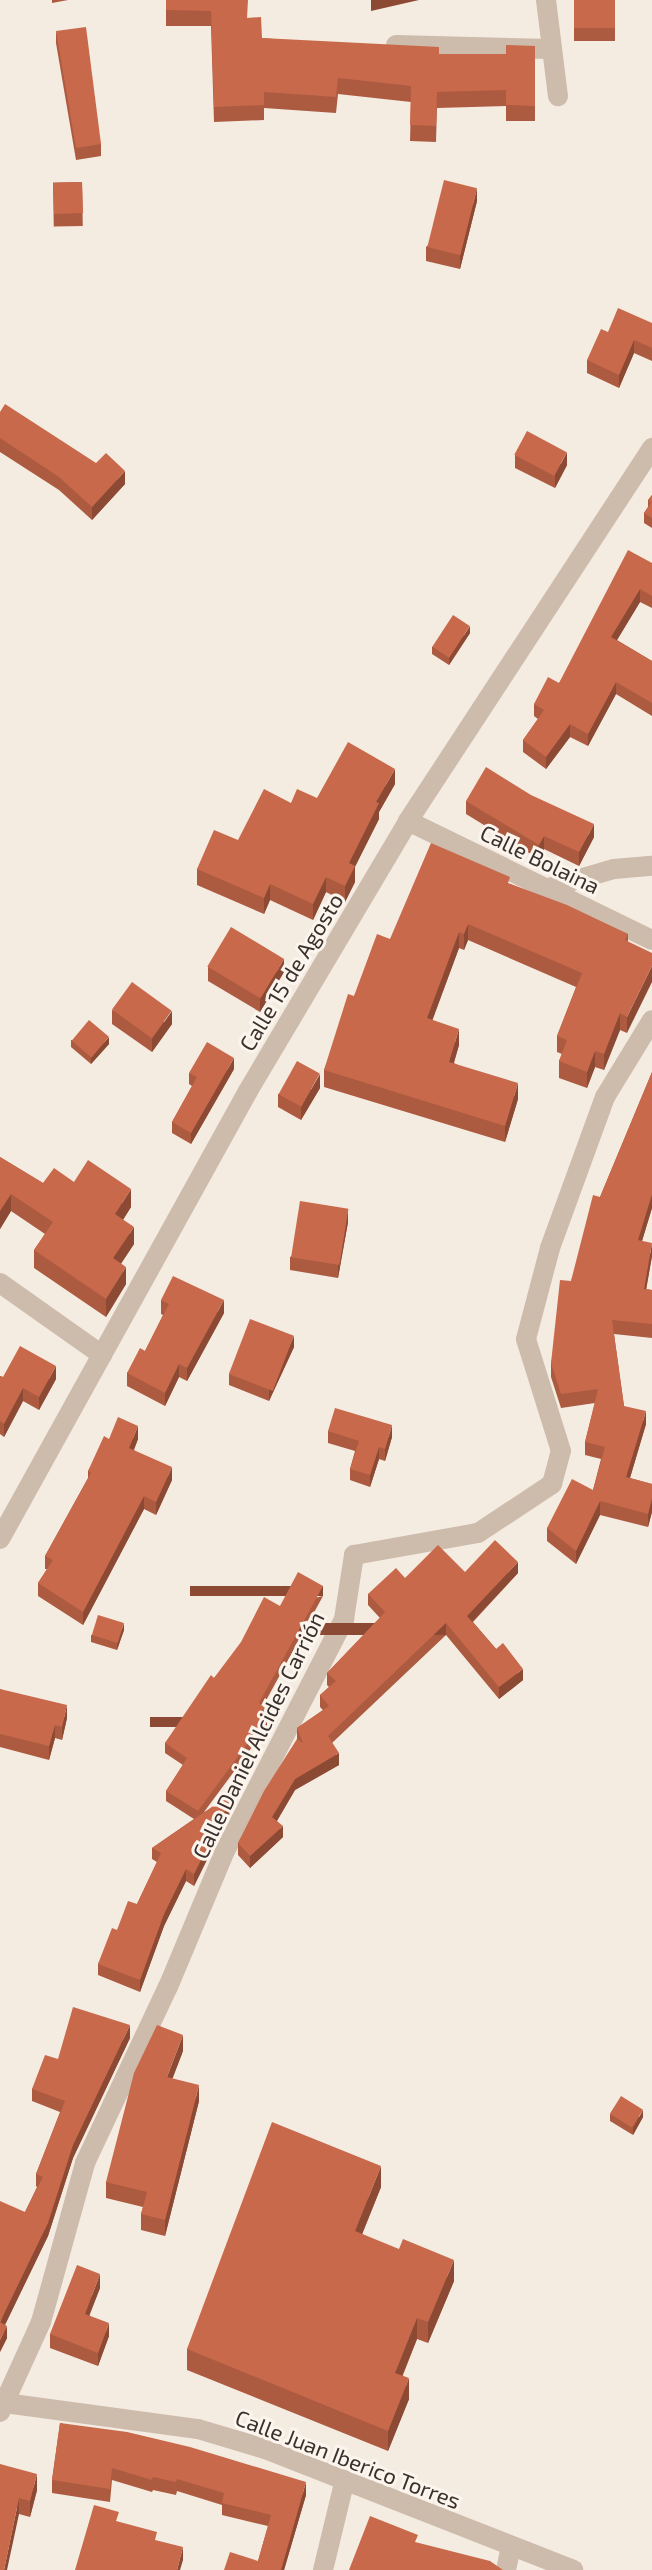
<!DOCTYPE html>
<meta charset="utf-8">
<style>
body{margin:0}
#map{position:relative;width:652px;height:2570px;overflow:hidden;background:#f4ebe1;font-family:"Exo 2",sans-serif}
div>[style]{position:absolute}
.minor>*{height:20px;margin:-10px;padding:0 10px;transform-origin:10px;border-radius:10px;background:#cdbbac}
.tertiary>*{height:20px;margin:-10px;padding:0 10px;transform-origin:10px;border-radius:10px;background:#cdbbac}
.wall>*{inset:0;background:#ac5a40;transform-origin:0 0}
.shaded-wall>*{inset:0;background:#8c4a34;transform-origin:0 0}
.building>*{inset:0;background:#c8694b;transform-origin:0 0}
span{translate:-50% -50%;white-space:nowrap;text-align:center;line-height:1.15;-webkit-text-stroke:6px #fbf5ee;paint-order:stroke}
.street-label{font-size:22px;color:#3b302b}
</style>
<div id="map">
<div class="minor">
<i style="left:546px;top:0;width:97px;rotate:82.9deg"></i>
<i style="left:396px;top:45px;width:154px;rotate:1.5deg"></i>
<i style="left:408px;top:821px;width:271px;rotate:26deg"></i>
<i style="left:545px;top:889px;width:72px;rotate:-16.2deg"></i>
<i style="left:614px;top:869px;width:38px;rotate:-5deg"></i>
<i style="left:0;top:1283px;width:125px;rotate:35.2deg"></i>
<i style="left:5px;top:2403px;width:195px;rotate:7.7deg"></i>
<i style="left:198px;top:2429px;width:70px;rotate:16.6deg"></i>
<i style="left:265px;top:2449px;width:331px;rotate:21.4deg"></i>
<i style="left:0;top:2412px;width:99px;rotate:-65.5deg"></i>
<i style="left:41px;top:2322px;width:165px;rotate:-74.5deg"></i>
<i style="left:85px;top:2163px;width:195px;rotate:-64.8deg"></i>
<i style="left:168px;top:1987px;width:147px;rotate:-67.3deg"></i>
<i style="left:225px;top:1851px;width:261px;rotate:-62.8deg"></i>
<i style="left:344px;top:1619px;width:65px;rotate:-81.1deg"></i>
<i style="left:354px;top:1555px;width:126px;rotate:-10.1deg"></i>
<i style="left:478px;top:1533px;width:89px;rotate:-33.5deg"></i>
<i style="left:552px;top:1484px;width:34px;rotate:-75deg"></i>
<i style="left:561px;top:1451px;width:117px;rotate:-107.4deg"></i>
<i style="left:526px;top:1339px;width:94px;rotate:-75.2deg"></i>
<i style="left:550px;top:1248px;width:161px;rotate:-70deg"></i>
<i style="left:605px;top:1097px;width:90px;rotate:-58.6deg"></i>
<i style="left:323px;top:2570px;width:89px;rotate:-76.4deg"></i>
<i style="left:506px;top:2570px;width:24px;rotate:-78deg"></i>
</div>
<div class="tertiary">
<i style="left:0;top:1539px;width:512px;rotate:-61.03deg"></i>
<i style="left:248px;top:1091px;width:314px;rotate:-59.3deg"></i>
<i style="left:408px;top:821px;width:446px;rotate:-56.8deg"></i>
</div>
<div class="wall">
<i style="clip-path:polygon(52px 0,68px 0,52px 3px)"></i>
<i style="clip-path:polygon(166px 0,248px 18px,262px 38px,439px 54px,506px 54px,535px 46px,535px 121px,506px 121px,506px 106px,437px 108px,436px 142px,410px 141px,411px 102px,338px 94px,336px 113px,264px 108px,264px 120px,214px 122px,211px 26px,166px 26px)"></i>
<i style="left:574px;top:0;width:41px;height:41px"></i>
<i style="clip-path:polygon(56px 31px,101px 144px,101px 156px,76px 160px,56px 43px)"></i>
<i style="left:82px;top:182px;width:44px;height:29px;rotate:89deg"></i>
<i style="clip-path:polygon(477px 201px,460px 269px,426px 261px,426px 247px)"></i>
<i style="clip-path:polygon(652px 323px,652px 361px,634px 353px,619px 388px,587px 373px,587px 360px)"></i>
<i style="clip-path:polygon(0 412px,125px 484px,92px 520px,59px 490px,0 452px)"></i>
<i style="clip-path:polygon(515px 455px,567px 465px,555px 488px,515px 468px)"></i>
<i style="clip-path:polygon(652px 495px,652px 528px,644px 523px,644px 513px,648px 507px,648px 500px)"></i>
<i style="clip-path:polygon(652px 563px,652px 608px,640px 602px,617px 640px,652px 661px,652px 716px,616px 694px,588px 746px,570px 737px,546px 769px,523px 752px,523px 740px,538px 719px,534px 716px,534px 704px,559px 683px)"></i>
<i style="clip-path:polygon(470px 633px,449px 665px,432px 654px,432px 647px)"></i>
<i style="clip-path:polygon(395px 784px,379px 812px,379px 819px,355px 866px,355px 882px,345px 902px,326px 892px,313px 920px,270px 900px,264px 914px,197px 885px,197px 869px,291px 803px)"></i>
<i style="clip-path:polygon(466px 801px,594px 837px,579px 866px,544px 849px,539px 859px,466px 814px)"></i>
<i style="clip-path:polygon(510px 884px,628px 934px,627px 1033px,620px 1030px,604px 1070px,595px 1067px,587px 1088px,559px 1078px,559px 1061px,562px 1054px,557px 1052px,557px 1036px,576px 987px,468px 940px,464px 950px,459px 948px,432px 1020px,459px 1045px,454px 1063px,518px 1099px,505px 1142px,324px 1087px,324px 1070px,354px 996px,390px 939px)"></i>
<i style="clip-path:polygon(208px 967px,284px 972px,260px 1012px,208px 981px)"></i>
<i style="clip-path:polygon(112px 1010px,172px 1024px,152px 1052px,112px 1024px)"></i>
<i style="clip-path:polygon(71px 1040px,109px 1044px,91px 1064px,71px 1047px)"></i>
<i style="clip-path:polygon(234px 1069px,191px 1144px,172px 1133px,172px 1122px,192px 1086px,189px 1084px,189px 1073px)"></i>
<i style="clip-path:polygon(652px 1072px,652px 1208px,642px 1241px,652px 1256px,646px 1289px,652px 1290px,652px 1338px,614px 1334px,624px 1406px,646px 1424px,630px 1478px,652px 1484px,652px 1512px,648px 1527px,600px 1515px,576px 1564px,547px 1541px,547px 1528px,593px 1490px,601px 1459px,585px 1455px,585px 1442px,595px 1403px,561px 1408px,551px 1377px,551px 1363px,571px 1281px,600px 1197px)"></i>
<i style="clip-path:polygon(320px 1088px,301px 1120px,278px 1107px,278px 1094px)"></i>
<i style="clip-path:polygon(0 1157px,43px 1183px,74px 1182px,131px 1207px,123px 1220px,134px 1244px,121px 1263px,126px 1284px,106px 1317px,34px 1268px,34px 1250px,45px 1234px,11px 1211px,0 1229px)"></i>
<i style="clip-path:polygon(348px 1222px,338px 1278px,290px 1270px,290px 1257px)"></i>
<i style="clip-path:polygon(161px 1300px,224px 1313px,187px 1381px,179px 1377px,165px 1406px,127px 1386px,127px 1373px,145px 1351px,163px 1315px,161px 1314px)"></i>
<i style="clip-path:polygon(294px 1347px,269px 1401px,229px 1385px,229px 1374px)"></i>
<i style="clip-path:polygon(0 1376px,3px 1377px,56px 1379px,39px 1410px,23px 1401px,4px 1437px,0 1434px)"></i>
<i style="clip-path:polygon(328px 1431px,392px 1437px,385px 1461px,379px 1459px,370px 1487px,350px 1480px,350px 1469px,355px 1451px,328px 1443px)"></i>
<i style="clip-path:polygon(109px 1439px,138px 1439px,134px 1450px,172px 1480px,156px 1515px,144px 1509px,83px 1625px,38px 1596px,38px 1583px,47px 1569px,45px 1569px,45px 1556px,88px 1478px,88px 1471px)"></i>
<i style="clip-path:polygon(465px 1572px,518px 1573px,473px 1622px,523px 1680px,499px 1699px,446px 1635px,332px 1743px,339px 1765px,295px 1790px,277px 1821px,283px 1837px,250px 1868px,238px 1855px,238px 1843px,297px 1740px,297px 1728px,323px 1710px,320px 1707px,320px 1695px,329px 1687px,327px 1685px,327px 1673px,380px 1618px,368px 1605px,368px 1594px,405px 1578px)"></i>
<i style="clip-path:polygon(323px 1596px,263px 1706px,267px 1727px,204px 1812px,235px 1803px,194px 1886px,186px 1881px,164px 1926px,140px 1992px,98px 1975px,98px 1964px,117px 1930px,137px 1904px,157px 1862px,152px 1859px,152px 1848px,194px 1819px,166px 1801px,166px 1791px,183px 1765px,165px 1753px,165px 1743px,214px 1678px,280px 1606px)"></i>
<i style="clip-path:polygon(124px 1630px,117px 1650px,91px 1642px,91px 1635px)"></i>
<i style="clip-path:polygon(0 1689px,67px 1718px,62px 1740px,55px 1738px,49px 1760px,0 1747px)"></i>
<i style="clip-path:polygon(130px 2038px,73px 2158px,48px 2236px,5px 2325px,7px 2338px,0 2352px,25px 2212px,37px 2187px,36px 2186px,36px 2174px,60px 2112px,32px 2101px,32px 2089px,58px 2059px)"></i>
<i style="clip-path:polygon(183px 2051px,172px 2079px,199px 2101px,165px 2236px,141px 2230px,141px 2214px,143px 2207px,106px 2198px,106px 2182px)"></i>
<i style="clip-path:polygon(610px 2114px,643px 2117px,633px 2135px,610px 2121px)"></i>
<i style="clip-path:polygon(381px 2187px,362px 2234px,454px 2281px,428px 2343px,417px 2339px,403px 2375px,409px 2399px,388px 2451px,187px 2370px,187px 2349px)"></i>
<i style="clip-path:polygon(100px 2288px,89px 2315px,109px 2336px,98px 2366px,50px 2348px,50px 2334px)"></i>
<i style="clip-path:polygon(60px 2423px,306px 2495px,284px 2570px,224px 2570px,258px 2561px,268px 2526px,222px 2515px,222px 2505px,177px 2491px,176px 2495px,153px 2490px,152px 2492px,112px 2480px,110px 2502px,52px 2493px,52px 2480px)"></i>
<i style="clip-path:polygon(0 2464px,37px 2490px,30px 2517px,19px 2514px)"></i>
</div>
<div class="shaded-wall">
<i style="clip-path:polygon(371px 0,419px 0,371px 11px)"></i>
<i style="clip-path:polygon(477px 188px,477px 201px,460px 269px,460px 256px)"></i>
<i style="clip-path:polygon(634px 340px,634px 353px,619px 388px,619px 375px)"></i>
<i style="clip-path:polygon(567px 452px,567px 465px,555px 488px,555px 475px)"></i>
<i style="clip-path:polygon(125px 471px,125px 484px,92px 520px,92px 507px)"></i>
<i style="clip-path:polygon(640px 589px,640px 602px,611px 650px,611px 637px)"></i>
<i style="clip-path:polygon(470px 626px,470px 633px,449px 665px,449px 658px)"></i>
<i style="clip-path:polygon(616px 682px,616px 694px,588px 746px,588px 734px)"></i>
<i style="clip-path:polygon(570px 724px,570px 737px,546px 769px,546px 757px)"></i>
<i style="clip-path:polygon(395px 769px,395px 784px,379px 812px,379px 819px,349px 879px,349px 863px,376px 802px)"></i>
<i style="clip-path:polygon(594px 824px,594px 837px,579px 866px,579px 852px)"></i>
<i style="clip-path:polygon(544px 836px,544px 849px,539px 859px,539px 845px)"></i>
<i style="clip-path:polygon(355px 866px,355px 882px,345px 902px,345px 886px)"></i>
<i style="clip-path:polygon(326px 877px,326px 892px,313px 920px,313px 904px)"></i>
<i style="clip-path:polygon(270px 884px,270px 900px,264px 914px,264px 898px)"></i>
<i style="clip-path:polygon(468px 924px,468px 940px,464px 950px,464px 934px)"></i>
<i style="clip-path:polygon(459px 932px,459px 948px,427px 1035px,427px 1018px)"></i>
<i style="clip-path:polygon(284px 959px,284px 972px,260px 1012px,260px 999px)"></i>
<i style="clip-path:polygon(652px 966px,652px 982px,627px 1033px,627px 1017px)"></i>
<i style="clip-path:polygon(172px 1011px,172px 1024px,152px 1052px,152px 1039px)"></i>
<i style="clip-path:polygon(620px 1013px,620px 1030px,604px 1070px,604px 1054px)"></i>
<i style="clip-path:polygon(459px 1029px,459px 1045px,449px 1078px,449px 1062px)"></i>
<i style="clip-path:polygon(109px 1037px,109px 1044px,91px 1064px,91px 1057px)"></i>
<i style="clip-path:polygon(595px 1051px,595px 1067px,587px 1088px,587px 1072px)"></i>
<i style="clip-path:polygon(234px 1058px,234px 1069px,191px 1144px,191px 1133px)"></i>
<i style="clip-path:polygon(320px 1074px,320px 1088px,301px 1120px,301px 1107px)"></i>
<i style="clip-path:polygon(518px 1083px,518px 1099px,505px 1142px,505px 1126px)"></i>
<i style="clip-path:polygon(131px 1189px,131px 1207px,115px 1232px,115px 1214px)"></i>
<i style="clip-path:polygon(11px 1194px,11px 1211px,0 1229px,0 1211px)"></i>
<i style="clip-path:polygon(652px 1194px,652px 1208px,638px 1254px,638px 1240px)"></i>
<i style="clip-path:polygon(348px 1209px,348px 1222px,338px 1278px,338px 1265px)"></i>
<i style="clip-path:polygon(134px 1227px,134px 1244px,113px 1276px,113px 1258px)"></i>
<i style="clip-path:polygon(652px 1243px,652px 1256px,644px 1302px,644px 1289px)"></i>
<i style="clip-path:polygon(126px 1267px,126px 1284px,106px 1317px,106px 1299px)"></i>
<i style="clip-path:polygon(224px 1300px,224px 1313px,187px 1381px,187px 1368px)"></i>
<i style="clip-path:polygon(294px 1336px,294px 1347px,269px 1401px,269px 1390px)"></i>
<i style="clip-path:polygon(179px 1364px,179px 1377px,165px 1406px,165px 1393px)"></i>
<i style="clip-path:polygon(56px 1366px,56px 1379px,39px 1410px,39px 1397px)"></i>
<i style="clip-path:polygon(23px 1388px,23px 1401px,4px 1437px,4px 1424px)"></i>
<i style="clip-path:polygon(646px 1411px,646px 1424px,626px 1491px,626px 1477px)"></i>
<i style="clip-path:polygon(392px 1425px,392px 1437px,385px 1461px,385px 1449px)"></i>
<i style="clip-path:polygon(138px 1426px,138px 1439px,129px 1461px,129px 1448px)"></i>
<i style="clip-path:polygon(379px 1447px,379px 1459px,370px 1487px,370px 1475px)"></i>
<i style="clip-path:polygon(172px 1467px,172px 1480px,156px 1515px,156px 1502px)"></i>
<i style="clip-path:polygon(144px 1496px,144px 1509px,83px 1625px,83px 1612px)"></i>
<i style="clip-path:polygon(652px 1498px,652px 1512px,648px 1527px,648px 1514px)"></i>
<i style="clip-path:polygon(600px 1501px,600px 1515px,576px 1564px,576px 1551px)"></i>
<i style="clip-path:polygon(518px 1562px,518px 1573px,467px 1627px,467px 1616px)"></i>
<i style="left:323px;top:1586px;width:10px;height:133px;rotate:90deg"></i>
<i style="clip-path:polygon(124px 1623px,124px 1630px,117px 1650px,117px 1643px)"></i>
<i style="left:446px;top:1623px;width:12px;height:163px;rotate:90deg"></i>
<i style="clip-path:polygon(523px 1669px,523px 1680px,499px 1699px,499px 1687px)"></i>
<i style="clip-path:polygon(67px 1705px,67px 1718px,62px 1740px,62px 1727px)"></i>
<i style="left:267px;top:1717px;width:10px;height:117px;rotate:90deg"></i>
<i style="clip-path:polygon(55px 1725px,55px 1738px,49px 1760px,49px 1746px)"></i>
<i style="clip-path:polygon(339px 1753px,339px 1765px,295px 1790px,272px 1829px,272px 1817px,295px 1779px)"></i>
<i style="clip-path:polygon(235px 1791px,235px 1803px,194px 1886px,194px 1874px)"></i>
<i style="clip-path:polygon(283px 1826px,283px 1837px,250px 1868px,250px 1856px)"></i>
<i style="clip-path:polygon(186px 1869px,186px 1881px,164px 1926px,140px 1992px,140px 1980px,164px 1914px)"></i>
<i style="clip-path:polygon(130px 2025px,130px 2038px,73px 2158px,48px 2236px,0 2335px,0 2322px,73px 2145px)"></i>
<i style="clip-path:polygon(183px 2035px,183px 2051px,167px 2093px,167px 2077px)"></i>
<i style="clip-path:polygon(199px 2085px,199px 2101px,165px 2236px,165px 2220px)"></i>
<i style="clip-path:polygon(643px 2110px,643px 2117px,633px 2135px,633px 2128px)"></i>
<i style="clip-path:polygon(381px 2166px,381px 2187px,355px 2252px,355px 2231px)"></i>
<i style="clip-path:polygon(454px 2260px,454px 2281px,428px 2343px,428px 2322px)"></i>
<i style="clip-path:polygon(100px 2274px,100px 2288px,85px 2327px,85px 2314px)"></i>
<i style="clip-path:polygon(417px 2318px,417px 2339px,395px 2393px,395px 2373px)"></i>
<i style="clip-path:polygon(109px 2323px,109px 2336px,98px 2366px,98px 2353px)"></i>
<i style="clip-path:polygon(7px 2326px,7px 2338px,0 2352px,0 2340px)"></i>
<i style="clip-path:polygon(409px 2378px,409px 2399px,388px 2451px,388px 2431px)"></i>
<i style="clip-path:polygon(37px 2474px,37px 2490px,30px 2517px,30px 2501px)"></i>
<i style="clip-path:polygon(306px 2482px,306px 2495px,284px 2570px,281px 2570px)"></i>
<i style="clip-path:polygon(19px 2498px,19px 2514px,7px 2570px,4px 2570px)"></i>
<i style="clip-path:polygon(183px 2547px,183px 2560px,180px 2570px,177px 2570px)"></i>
</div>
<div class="building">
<i style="clip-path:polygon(166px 0,248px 0,247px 18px,261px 17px,262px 38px,439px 47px,439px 54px,506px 54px,506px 45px,535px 46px,535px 106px,506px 105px,506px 90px,437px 92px,436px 126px,410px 125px,411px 86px,338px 78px,336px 97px,264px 92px,264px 105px,214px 107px,211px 11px,166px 10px)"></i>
<i style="left:574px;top:0;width:41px;height:28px"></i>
<i style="clip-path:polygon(86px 27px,101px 144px,76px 148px,56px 31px)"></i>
<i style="left:444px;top:180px;width:34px;height:69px;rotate:14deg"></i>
<i style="left:82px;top:182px;width:31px;height:29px;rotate:88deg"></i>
<i style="clip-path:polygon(618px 308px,652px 323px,652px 348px,634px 340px,619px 375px,587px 360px,601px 329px,608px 332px)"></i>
<i style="clip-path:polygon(5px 404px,96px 463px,106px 453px,125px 471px,92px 507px,59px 477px,0 438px,0 412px)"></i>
<i style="left:527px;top:431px;width:45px;height:27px;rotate:28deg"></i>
<i style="clip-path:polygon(652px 495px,652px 518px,644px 513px,651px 503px,648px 500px)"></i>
<i style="clip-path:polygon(628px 550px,652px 563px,652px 596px,640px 589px,611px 637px,652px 661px,652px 703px,616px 682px,588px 734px,570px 724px,546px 757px,523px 740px,544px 710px,534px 704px,548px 677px,559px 683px)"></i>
<i style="left:453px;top:615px;width:20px;height:38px;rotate:33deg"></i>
<i style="clip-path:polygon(348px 742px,395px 769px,376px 802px,379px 803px,349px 863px,355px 866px,345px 886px,326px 877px,313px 904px,270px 884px,264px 898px,197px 869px,214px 830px,238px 840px,264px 789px,291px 803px,297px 789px,317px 798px)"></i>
<i style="clip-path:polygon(486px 767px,531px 795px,594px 824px,579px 852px,544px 836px,539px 845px,466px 801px)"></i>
<i style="clip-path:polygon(431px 843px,510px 877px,508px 883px,567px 905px,628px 934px,625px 940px,652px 953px,652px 966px,627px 1017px,620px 1013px,604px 1054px,595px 1051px,587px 1072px,559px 1061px,567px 1040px,557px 1036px,582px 973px,468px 924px,464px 934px,459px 932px,427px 1018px,459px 1029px,449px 1062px,518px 1083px,505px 1126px,324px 1070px,348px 994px,354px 996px,377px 934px,390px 939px)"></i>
<i style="left:231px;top:927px;width:62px;height:46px;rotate:31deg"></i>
<i style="left:132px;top:982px;width:49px;height:34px;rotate:36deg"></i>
<i style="left:89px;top:1020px;width:26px;height:27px;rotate:40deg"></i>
<i style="clip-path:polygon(207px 1042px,234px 1058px,191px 1133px,172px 1122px,197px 1077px,189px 1073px)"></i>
<i style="left:297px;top:1061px;width:26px;height:38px;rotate:29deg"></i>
<i style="clip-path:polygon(652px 1072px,652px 1194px,638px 1240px,652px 1243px,644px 1289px,652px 1290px,652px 1324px,612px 1320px,624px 1406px,646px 1411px,626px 1477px,652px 1484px,652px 1498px,648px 1514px,600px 1501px,576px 1551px,547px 1528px,572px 1479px,593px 1490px,605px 1447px,585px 1442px,598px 1389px,561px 1394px,551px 1363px,560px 1280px,571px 1281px,593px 1195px,600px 1197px)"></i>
<i style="clip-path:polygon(0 1157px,43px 1183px,54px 1168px,74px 1182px,88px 1160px,131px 1189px,115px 1214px,134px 1227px,113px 1258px,126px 1267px,106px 1299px,34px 1250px,53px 1222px,11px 1194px,0 1211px)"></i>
<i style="left:300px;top:1201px;width:49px;height:57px;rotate:9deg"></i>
<i style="clip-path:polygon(173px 1276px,224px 1300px,187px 1368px,179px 1364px,165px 1393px,127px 1373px,140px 1348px,145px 1351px,169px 1304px,161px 1300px)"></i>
<i style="left:250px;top:1319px;width:47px;height:59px;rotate:21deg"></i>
<i style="clip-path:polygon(20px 1346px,56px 1366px,39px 1397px,23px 1388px,4px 1424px,0 1421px,0 1376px,3px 1377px)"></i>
<i style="clip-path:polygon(335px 1408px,392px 1425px,385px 1449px,379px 1447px,370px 1475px,350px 1469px,359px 1441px,328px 1431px)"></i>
<i style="clip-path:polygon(118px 1417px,138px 1426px,129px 1448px,172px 1467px,156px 1502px,144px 1496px,83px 1612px,38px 1583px,53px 1560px,45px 1556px,91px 1473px,88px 1471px,104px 1436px,109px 1439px)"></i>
<i style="clip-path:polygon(495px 1540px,518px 1562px,467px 1616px,496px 1649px,503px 1643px,523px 1669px,499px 1687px,446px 1623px,328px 1736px,339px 1753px,295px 1779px,272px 1817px,283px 1826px,250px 1856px,238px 1843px,264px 1791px,297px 1739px,303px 1743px,297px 1728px,329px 1706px,320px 1695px,336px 1681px,327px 1673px,385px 1612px,368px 1594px,396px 1568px,405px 1578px,438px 1545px,465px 1572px)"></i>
<i style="clip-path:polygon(298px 1572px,323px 1586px,259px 1703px,265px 1708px,261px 1713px,267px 1717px,198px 1811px,166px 1791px,187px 1758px,165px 1743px,211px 1675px,214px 1678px,241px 1642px,264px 1597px,280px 1606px)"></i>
<i style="left:98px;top:1615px;width:27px;height:21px;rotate:17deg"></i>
<i style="clip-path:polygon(0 1689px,67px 1705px,62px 1727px,55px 1725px,49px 1746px,0 1734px)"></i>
<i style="clip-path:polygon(235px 1791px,194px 1874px,186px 1869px,164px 1914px,140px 1980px,98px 1964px,112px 1928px,117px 1930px,128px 1901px,137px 1904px,161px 1853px,152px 1848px)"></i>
<i style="clip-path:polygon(73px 2007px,130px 2025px,73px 2145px,48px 2223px,0 2322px,7px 2326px,0 2340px,0 2201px,25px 2212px,43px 2177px,36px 2174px,65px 2101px,32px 2089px,45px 2055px,58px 2059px)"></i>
<i style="clip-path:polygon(157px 2025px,183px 2035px,167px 2077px,199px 2085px,165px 2220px,141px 2214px,147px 2192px,106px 2182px,134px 2073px)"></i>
<i style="left:621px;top:2096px;width:26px;height:21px;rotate:32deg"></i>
<i style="clip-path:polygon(272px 2122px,381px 2166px,355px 2231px,399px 2249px,403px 2239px,454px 2260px,428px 2322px,417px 2318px,395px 2373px,409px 2378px,388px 2431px,187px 2349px)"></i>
<i style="clip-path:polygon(77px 2265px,100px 2274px,85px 2314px,109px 2323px,98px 2353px,50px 2334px)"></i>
<i style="clip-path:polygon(60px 2423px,127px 2432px,190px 2447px,306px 2482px,281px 2570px,224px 2570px,230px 2552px,258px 2561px,271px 2515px,222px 2503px,224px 2493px,177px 2479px,176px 2482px,153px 2477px,152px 2480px,112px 2468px,110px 2489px,52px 2480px)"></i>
<i style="clip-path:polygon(0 2464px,37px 2474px,30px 2501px,19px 2498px,4px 2570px,0 2570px)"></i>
<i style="clip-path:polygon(94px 2505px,119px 2512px,116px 2521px,157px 2532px,155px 2540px,183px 2547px,177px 2570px,75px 2570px)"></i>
<i style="clip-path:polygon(370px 2516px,418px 2535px,415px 2542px,490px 2561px,503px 2570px,349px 2570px)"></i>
</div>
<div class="street-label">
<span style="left:540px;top:859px;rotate:26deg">Calle Bolaina</span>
<span style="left:291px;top:972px;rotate:-59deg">Calle 15 de Agosto</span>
<span style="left:258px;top:1735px;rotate:-64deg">Calle Daniel Alcides Carrión</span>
<span style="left:348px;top:2459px;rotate:21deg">Calle Juan Iberico Torres</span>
</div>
</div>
